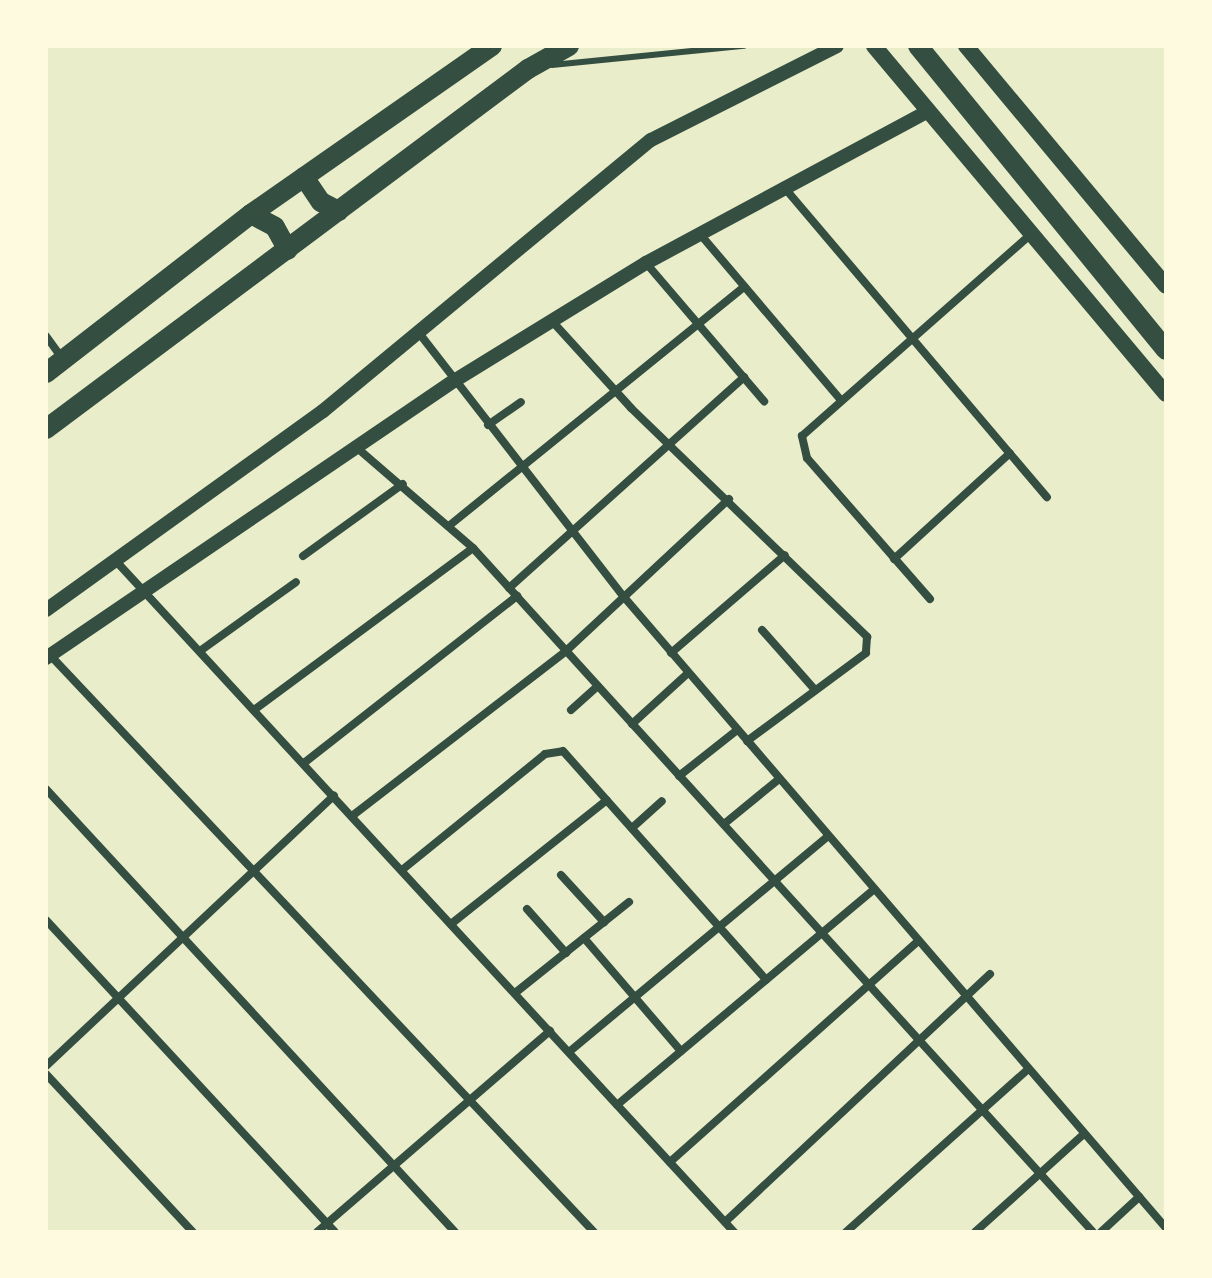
<!DOCTYPE html>
<style>
body{margin:0}
#map{position:relative;width:1212px;height:1278px;overflow:hidden;background:#e9edc9;font-family:Poppins,sans-serif}
div>[style]{position:absolute}
.service>*{height:6px;margin:-3px;padding:0 3px;transform-origin:3px;border-radius:3px;background:#344e41}
.minor>*{height:8px;margin:-4px;padding:0 4px;transform-origin:4px;border-radius:4px;background:#344e41}
.tertiary>*{height:14px;margin:-7px;padding:0 7px;transform-origin:7px;border-radius:7px;background:#344e41}
.secondary>*{height:16px;margin:-8px;padding:0 8px;transform-origin:8px;border-radius:8px;background:#344e41}
.primary>*{height:20px;margin:-10px;padding:0 10px;transform-origin:10px;border-radius:10px;background:#344e41}
span{translate:-50% -50%;white-space:nowrap;text-align:center;line-height:1.15;-webkit-text-stroke:8px #fefae0;paint-order:stroke}
.frame{position:absolute;inset:0;border:48px solid #fefae0;pointer-events:none}
</style>
<div id="map">
<div class="service">
<i style="left:552px;top:65px;width:193px;rotate:-5.7deg"></i>
</div>
<div class="minor">
<i style="left:783px;top:186px;width:408px;rotate:49.7deg"></i>
<i style="left:700px;top:234px;width:218px;rotate:49.7deg"></i>
<i style="left:646px;top:263px;width:182px;rotate:49.5deg"></i>
<i style="left:551px;top:320px;width:119px;rotate:47.7deg"></i>
<i style="left:631px;top:408px;width:329px;rotate:44.1deg"></i>
<i style="left:867px;top:637px;width:16px;rotate:94deg"></i>
<i style="left:866px;top:653px;width:148px;rotate:143.5deg"></i>
<i style="left:419px;top:333px;width:334px;rotate:52.2deg"></i>
<i style="left:624px;top:597px;width:832px;rotate:49.34deg"></i>
<i style="left:46px;top:336px;width:27px;rotate:54deg"></i>
<i style="left:488px;top:425px;width:40px;rotate:-34.9deg"></i>
<i style="left:356px;top:447px;width:155px;rotate:40.8deg"></i>
<i style="left:473px;top:548px;width:923px;rotate:47.81deg"></i>
<i style="left:450px;top:525px;width:378px;rotate:-39deg"></i>
<i style="left:303px;top:556px;width:123px;rotate:-35.8deg"></i>
<i style="left:894px;top:559px;width:157px;rotate:-42.4deg"></i>
<i style="left:115px;top:560px;width:914px;rotate:47.35deg"></i>
<i style="left:509px;top:588px;width:316px;rotate:-41.9deg"></i>
<i style="left:930px;top:599px;width:187px;rotate:-131.1deg"></i>
<i style="left:807px;top:458px;width:23px;rotate:-103deg"></i>
<i style="left:802px;top:436px;width:301px;rotate:-41.4deg"></i>
<i style="left:762px;top:630px;width:80px;rotate:48.5deg"></i>
<i style="left:200px;top:651px;width:118px;rotate:-35.7deg"></i>
<i style="left:671px;top:653px;width:150px;rotate:-40.7deg"></i>
<i style="left:50px;top:655px;width:793px;rotate:46.69deg"></i>
<i style="left:254px;top:710px;width:272px;rotate:-36.5deg"></i>
<i style="left:571px;top:710px;width:36px;rotate:-42deg"></i>
<i style="left:632px;top:724px;width:76px;rotate:-42.3deg"></i>
<i style="left:304px;top:763px;width:271px;rotate:-38.1deg"></i>
<i style="left:679px;top:776px;width:74px;rotate:-38.4deg"></i>
<i style="left:46px;top:789px;width:603px;rotate:47.29deg"></i>
<i style="left:352px;top:816px;width:270px;rotate:-37.6deg"></i>
<i style="left:566px;top:651px;width:223px;rotate:-43deg"></i>
<i style="left:724px;top:824px;width:71px;rotate:-39.3deg"></i>
<i style="left:632px;top:828px;width:40px;rotate:-42deg"></i>
<i style="left:402px;top:870px;width:184px;rotate:-39deg"></i>
<i style="left:545px;top:754px;width:18px;rotate:-9deg"></i>
<i style="left:563px;top:751px;width:306px;rotate:48.4deg"></i>
<i style="left:561px;top:875px;width:64px;rotate:47.5deg"></i>
<i style="left:527px;top:909px;width:59px;rotate:48.4deg"></i>
<i style="left:46px;top:920px;width:425px;rotate:47.2deg"></i>
<i style="left:451px;top:924px;width:199px;rotate:-38.5deg"></i>
<i style="left:584px;top:938px;width:149px;rotate:49.4deg"></i>
<i style="left:515px;top:993px;width:146px;rotate:-38.6deg"></i>
<i style="left:569px;top:1052px;width:337px;rotate:-39.8deg"></i>
<i style="left:46px;top:1066px;width:395px;rotate:-43.2deg"></i>
<i style="left:46px;top:1074px;width:216px;rotate:47.1deg"></i>
<i style="left:617px;top:1105px;width:336px;rotate:-40deg"></i>
<i style="left:670px;top:1162px;width:332px;rotate:-41.7deg"></i>
<i style="left:725px;top:1222px;width:363px;rotate:-43.1deg"></i>
<i style="left:317px;top:1232px;width:308px;rotate:-40.8deg"></i>
<i style="left:846px;top:1232px;width:244px;rotate:-41.8deg"></i>
<i style="left:975px;top:1232px;width:147px;rotate:-42deg"></i>
<i style="left:1101px;top:1232px;width:52px;rotate:-42.6deg"></i>
</div>
<div class="tertiary">
<i style="left:46px;top:610px;width:341px;rotate:-35.7deg"></i>
<i style="left:323px;top:411px;width:425px;rotate:-39.6deg"></i>
<i style="left:651px;top:140px;width:208px;rotate:-26.8deg"></i>
<i style="left:46px;top:658px;width:493px;rotate:-34.2deg"></i>
<i style="left:454px;top:381px;width:225px;rotate:-31.6deg"></i>
<i style="left:646px;top:263px;width:320px;rotate:-28.3deg"></i>
</div>
<div class="secondary">
<i style="left:874px;top:46px;width:454px;rotate:50deg"></i>
<i style="left:966px;top:46px;width:312px;rotate:50.2deg"></i>
</div>
<div class="primary">
<i style="left:918px;top:46px;width:392px;rotate:50.8deg"></i>
<i style="left:304px;top:177px;width:30px;rotate:56deg"></i>
<i style="left:321px;top:202px;width:20px;rotate:27deg"></i>
<i style="left:251px;top:214px;width:27px;rotate:28deg"></i>
<i style="left:275px;top:227px;width:26px;rotate:61deg"></i>
<i style="left:46px;top:373px;width:259px;rotate:-37.8deg"></i>
<i style="left:251px;top:214px;width:294px;rotate:-34.9deg"></i>
<i style="left:46px;top:429px;width:602px;rotate:-36.76deg"></i>
<i style="left:528px;top:69px;width:47px;rotate:-29.3deg"></i>
</div>
<div class="frame"></div>
</div>
